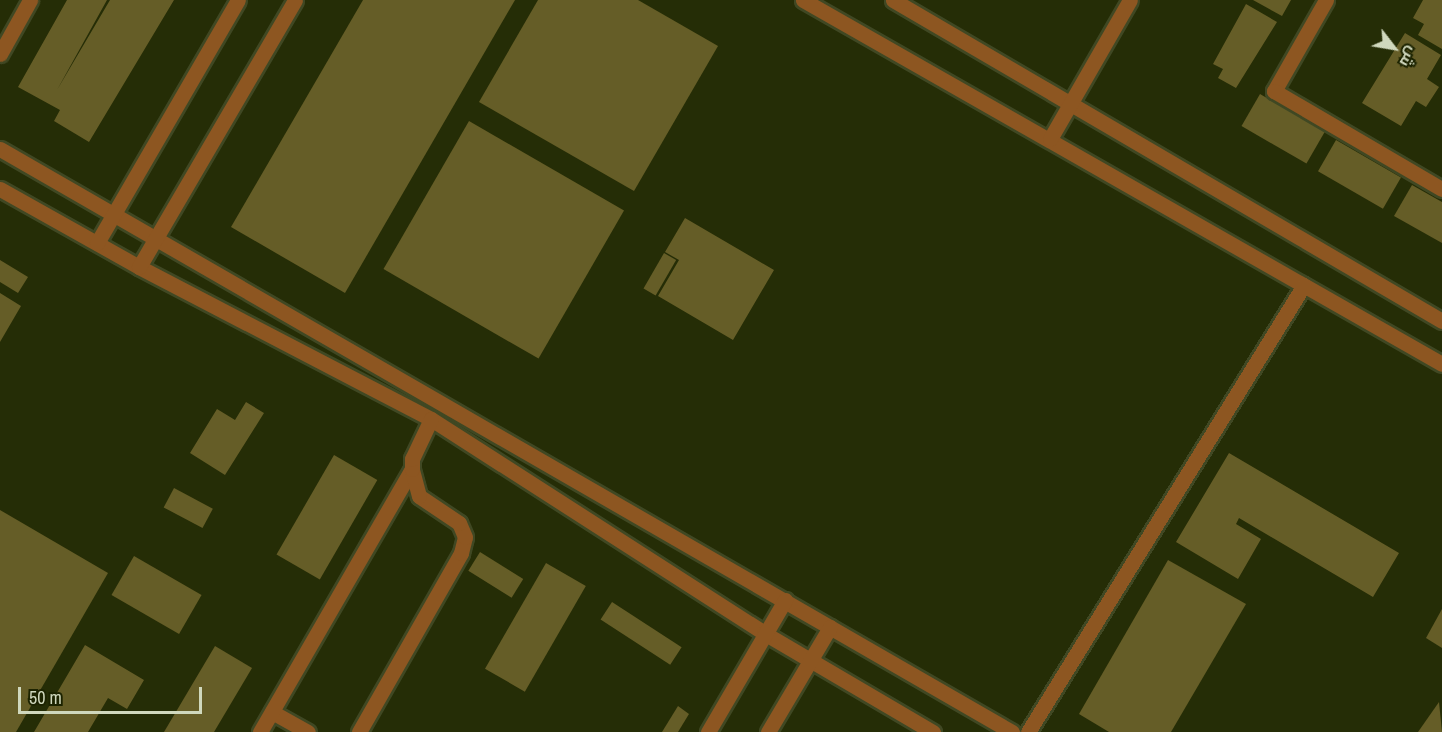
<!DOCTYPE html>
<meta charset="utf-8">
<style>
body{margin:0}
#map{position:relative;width:1442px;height:732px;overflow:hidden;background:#252d06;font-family:"Archivo Narrow",Cairo,sans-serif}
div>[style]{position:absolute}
.building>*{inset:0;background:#655d27;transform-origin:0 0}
.roads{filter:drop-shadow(2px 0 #404823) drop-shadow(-2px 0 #404823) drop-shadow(0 2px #404823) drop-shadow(0 -2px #404823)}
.minor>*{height:15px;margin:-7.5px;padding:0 7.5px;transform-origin:7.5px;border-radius:7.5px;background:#8d5621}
span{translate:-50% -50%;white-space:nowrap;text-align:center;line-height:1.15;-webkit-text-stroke:4.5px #1c2300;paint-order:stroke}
.north{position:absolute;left:1364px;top:18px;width:60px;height:60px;-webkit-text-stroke:4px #1c2300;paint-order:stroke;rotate:121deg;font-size:16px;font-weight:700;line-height:24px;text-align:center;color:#d0d8bd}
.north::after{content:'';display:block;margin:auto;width:21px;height:27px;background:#d0d8bd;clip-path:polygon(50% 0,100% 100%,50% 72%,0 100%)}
.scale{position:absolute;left:18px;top:687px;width:184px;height:27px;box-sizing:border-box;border:3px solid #d0d8bd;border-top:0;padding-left:8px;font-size:18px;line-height:21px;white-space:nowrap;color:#d0d8bd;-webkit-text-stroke:4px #1c2300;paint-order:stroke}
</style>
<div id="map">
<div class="building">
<i style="clip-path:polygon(67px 0,107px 0,57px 90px,110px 0,174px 0,89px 142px,54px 121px,60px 110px,18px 87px)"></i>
<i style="clip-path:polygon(363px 0,515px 0,345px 293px,231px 227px)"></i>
<i style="clip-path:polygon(538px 0,638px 0,718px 46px,634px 191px,479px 102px)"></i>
<i style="clip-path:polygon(1253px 0,1291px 0,1282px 16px)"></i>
<i style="clip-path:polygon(1423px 0,1442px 0,1442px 49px,1418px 35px,1424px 24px,1413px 18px)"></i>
<i style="clip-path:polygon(1246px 4px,1277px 22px,1236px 88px,1218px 78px,1223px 69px,1213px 64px)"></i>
<i style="clip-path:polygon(1405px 33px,1441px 55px,1427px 79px,1439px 87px,1426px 107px,1416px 101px,1401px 126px,1362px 103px)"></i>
<i style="left:1260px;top:94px;width:75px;height:37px;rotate:30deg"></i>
<i style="left:469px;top:121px;width:179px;height:171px;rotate:30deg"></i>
<i style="left:1336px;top:140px;width:75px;height:36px;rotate:30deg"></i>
<i style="clip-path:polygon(1412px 185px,1442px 202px,1442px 243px,1394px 216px)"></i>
<i style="clip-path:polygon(685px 218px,774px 270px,733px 340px,658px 296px,679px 260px,665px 252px)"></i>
<i style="left:664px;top:253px;width:14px;height:41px;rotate:30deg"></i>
<i style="clip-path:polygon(0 260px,28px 277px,18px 293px,0 282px)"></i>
<i style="clip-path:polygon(0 293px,21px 306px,0 342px)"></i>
<i style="clip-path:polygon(246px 402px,264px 413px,225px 475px,190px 453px,217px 409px,235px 420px)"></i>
<i style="clip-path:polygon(1229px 453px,1399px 553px,1373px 597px,1239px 518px,1236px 524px,1261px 539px,1238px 579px,1176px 542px)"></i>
<i style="left:334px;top:455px;width:50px;height:115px;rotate:30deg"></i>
<i style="left:174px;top:488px;width:44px;height:22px;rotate:28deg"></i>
<i style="clip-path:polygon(0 510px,108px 573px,16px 732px,0 732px)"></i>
<i style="left:480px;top:552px;width:51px;height:22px;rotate:32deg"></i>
<i style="left:134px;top:556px;width:78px;height:45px;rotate:30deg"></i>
<i style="clip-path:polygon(1168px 560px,1246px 604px,1171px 732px,1109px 732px,1079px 714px)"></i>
<i style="left:546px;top:563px;width:46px;height:122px;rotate:30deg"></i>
<i style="left:612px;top:602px;width:83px;height:21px;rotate:33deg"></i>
<i style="clip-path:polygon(1442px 609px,1442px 648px,1426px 638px)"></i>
<i style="clip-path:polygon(85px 645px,144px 680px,127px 709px,108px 698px,88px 732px,34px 732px)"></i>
<i style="clip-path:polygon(215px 646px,252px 668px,214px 732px,164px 732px)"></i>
<i style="clip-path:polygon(1439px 702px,1442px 732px,1418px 732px)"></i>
<i style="clip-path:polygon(678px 706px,689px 714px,678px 732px,662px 732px)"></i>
</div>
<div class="roads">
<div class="minor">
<i style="left:803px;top:0;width:735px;rotate:29.67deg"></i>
<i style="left:893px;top:0;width:636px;rotate:30.31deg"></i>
<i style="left:1326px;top:0;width:105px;rotate:119.7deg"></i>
<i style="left:1274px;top:91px;width:194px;rotate:30.3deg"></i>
<i style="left:0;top:54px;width:62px;rotate:-60.9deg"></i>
<i style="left:1050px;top:139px;width:160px;rotate:-60.1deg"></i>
<i style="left:0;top:149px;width:1168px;rotate:29.95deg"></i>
<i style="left:0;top:189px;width:159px;rotate:29.3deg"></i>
<i style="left:139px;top:267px;width:329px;rotate:27.5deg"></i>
<i style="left:431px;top:419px;width:396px;rotate:32.7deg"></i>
<i style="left:764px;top:633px;width:196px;rotate:30.4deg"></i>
<i style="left:97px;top:243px;width:281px;rotate:-59.9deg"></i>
<i style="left:139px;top:267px;width:309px;rotate:-59.7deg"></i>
<i style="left:272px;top:712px;width:41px;rotate:29.1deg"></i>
<i style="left:260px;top:732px;width:304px;rotate:-60deg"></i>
<i style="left:359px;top:732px;width:206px;rotate:-60.3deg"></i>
<i style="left:461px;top:553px;width:16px;rotate:-76deg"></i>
<i style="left:465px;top:537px;width:15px;rotate:-113deg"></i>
<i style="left:459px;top:523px;width:48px;rotate:-146deg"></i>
<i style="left:419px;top:496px;width:28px;rotate:-105deg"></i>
<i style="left:412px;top:469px;width:10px;rotate:-90deg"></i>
<i style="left:412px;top:459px;width:44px;rotate:-64.6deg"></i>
<i style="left:708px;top:732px;width:153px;rotate:-59.7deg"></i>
<i style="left:768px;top:732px;width:122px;rotate:-59.4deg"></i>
<i style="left:1028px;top:732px;width:525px;rotate:-58.31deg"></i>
</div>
</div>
<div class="north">ش</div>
<div class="scale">50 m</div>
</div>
